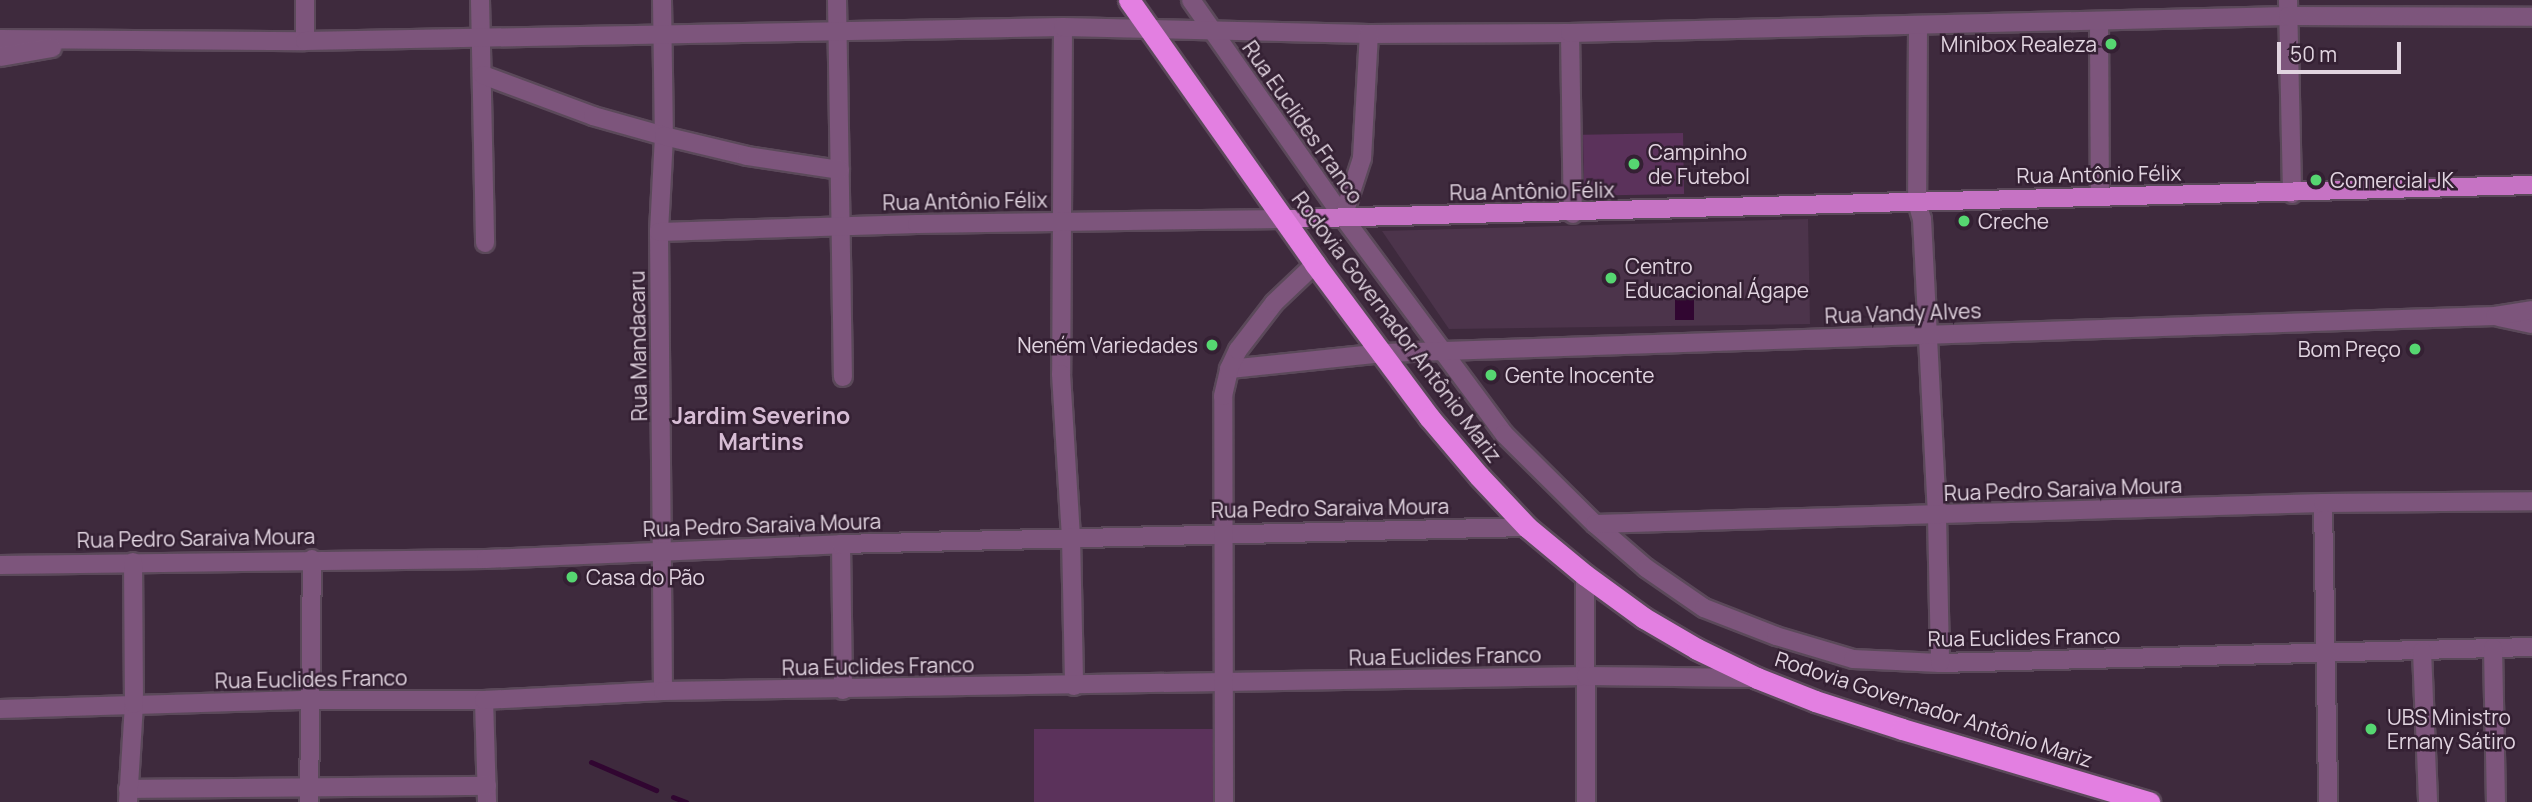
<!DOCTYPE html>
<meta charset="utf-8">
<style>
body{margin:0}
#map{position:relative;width:2532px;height:802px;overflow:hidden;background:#3e2a3d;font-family:Manrope,sans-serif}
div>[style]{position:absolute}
.built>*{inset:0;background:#4c344b}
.green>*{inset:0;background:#5b325b;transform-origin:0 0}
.water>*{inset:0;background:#310631;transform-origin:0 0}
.stream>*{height:5px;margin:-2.5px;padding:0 2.5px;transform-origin:2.5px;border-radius:2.5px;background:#310631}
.roads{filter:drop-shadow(2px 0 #5b495a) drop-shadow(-2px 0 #5b495a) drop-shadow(0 2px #5b495a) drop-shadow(0 -2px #5b495a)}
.minor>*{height:18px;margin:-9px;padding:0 9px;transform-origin:9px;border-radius:9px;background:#7d557c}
.major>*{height:18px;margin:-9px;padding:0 9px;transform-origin:9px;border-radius:9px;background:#c673c4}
.highway>*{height:21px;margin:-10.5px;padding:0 10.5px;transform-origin:10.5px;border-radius:10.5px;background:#e37fe1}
.dots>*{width:19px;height:19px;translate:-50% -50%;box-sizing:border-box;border:4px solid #342033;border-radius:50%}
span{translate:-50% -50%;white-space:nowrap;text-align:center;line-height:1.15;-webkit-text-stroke:5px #342033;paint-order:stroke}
.poi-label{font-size:21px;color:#e1d4e0}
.right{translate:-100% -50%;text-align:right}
.left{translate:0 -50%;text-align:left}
.street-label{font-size:21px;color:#e1d4e0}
.neighbourhood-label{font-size:23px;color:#d7bdd5;font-weight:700}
.scale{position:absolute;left:2277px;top:42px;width:124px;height:32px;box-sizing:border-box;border:4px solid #e1d4e0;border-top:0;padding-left:9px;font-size:21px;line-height:24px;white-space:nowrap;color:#e1d4e0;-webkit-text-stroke:5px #342033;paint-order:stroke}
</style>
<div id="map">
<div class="built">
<i style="clip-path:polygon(1808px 219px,1810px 324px,1449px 329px,1382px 231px)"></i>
</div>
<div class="green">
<i style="left:1683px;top:133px;width:61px;height:100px;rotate:89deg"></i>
<i style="left:1034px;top:729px;width:183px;height:73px"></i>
</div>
<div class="water">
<i style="left:1694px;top:291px;width:29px;height:19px;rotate:90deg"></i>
</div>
<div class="stream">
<i style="left:591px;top:762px;width:71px;rotate:23.3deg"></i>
<i style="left:673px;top:797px;width:14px;rotate:21deg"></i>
</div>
<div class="roads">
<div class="minor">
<i style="left:305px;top:0;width:41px;rotate:90deg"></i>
<i style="left:480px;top:0;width:243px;rotate:88.8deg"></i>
<i style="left:662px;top:0;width:136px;rotate:89.2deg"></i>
<i style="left:664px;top:136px;width:96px;rotate:93deg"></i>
<i style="left:659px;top:232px;width:459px;rotate:89.5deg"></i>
<i style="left:837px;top:0;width:377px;rotate:89.1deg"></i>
<i style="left:1191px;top:0;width:265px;rotate:55deg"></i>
<i style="left:1343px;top:217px;width:270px;rotate:53.4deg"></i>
<i style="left:1504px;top:434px;width:128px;rotate:44.7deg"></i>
<i style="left:1595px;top:524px;width:67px;rotate:40.8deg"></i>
<i style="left:1646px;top:568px;width:70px;rotate:34.6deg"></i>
<i style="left:1704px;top:608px;width:77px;rotate:21.3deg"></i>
<i style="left:1776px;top:636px;width:80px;rotate:16.6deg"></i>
<i style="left:1853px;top:659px;width:87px;rotate:2.6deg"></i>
<i style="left:1940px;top:663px;width:592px;rotate:-1.55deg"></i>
<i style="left:2288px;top:0;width:194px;rotate:88.8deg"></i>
<i style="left:2099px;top:22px;width:174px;rotate:89.7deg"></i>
<i style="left:1918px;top:26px;width:176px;rotate:90.3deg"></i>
<i style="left:1917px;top:202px;width:18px;rotate:74deg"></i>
<i style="left:1922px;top:219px;width:296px;rotate:87.1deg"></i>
<i style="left:1937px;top:515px;width:148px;rotate:88.8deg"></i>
<i style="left:1063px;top:27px;width:347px;rotate:90.3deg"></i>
<i style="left:1061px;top:374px;width:163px;rotate:86.5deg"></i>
<i style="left:1071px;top:537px;width:149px;rotate:88.8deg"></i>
<i style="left:1570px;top:33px;width:181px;rotate:89.1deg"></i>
<i style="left:0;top:39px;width:305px;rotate:0.4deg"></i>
<i style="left:305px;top:41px;width:758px;rotate:-1.06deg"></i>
<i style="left:1063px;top:27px;width:306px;rotate:1.3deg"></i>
<i style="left:1369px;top:34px;width:201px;rotate:-0.3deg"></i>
<i style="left:1570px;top:33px;width:718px;rotate:-1.36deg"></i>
<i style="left:2288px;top:16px;width:244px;rotate:0.2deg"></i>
<i style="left:0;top:57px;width:53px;rotate:-9.8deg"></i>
<i style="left:483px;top:75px;width:117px;rotate:20.4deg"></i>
<i style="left:593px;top:116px;width:74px;rotate:15.7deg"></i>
<i style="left:664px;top:136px;width:85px;rotate:13.5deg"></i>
<i style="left:747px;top:156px;width:94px;rotate:8.6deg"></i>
<i style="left:1343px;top:217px;width:62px;rotate:-72.1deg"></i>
<i style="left:1362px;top:158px;width:124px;rotate:-86.8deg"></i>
<i style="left:659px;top:232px;width:258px;rotate:-1.8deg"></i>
<i style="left:917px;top:224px;width:367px;rotate:-0.8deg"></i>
<i style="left:2499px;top:317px;width:34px;rotate:12deg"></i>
<i style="left:1229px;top:369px;width:156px;rotate:-5.9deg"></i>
<i style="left:1384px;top:353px;width:1112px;rotate:-1.91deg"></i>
<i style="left:2495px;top:316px;width:37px;rotate:-9deg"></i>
<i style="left:2323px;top:503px;width:299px;rotate:89deg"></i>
<i style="left:1595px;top:524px;width:728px;rotate:-1.65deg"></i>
<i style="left:2323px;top:503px;width:209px;rotate:-0.5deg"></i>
<i style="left:841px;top:544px;width:146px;rotate:89.2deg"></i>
<i style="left:0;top:565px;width:486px;rotate:-0.7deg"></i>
<i style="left:486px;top:559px;width:355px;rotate:-2.4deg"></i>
<i style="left:841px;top:544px;width:686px;rotate:-1.42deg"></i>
<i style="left:1585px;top:575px;width:227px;rotate:89.7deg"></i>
<i style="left:2493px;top:648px;width:154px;rotate:88.9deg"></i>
<i style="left:2422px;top:651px;width:151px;rotate:87.7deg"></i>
<i style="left:484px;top:700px;width:102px;rotate:88.3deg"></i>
<i style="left:0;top:709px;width:310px;rotate:-1.7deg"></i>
<i style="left:310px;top:700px;width:174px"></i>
<i style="left:484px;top:700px;width:179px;rotate:-2.9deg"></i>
<i style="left:663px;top:691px;width:923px;rotate:-0.93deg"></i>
<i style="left:1586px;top:676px;width:167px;rotate:0.7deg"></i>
<i style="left:128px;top:789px;width:359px;rotate:-0.5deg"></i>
<i style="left:128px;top:802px;width:98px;rotate:-86.5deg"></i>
<i style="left:134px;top:704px;width:142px;rotate:-90.4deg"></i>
<i style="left:309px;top:802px;width:243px;rotate:-89.3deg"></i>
<i style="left:1224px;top:802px;width:406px;rotate:-90.1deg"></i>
<i style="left:1223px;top:396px;width:28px;rotate:-77deg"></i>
<i style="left:1229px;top:369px;width:21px;rotate:-65deg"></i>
<i style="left:1238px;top:350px;width:59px;rotate:-52.5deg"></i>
<i style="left:1274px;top:303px;width:57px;rotate:-43.6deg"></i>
</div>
<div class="major">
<i style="left:1284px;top:219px;width:1248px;rotate:-1.56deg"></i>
</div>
<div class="highway">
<i style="left:1129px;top:0;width:323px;rotate:54.8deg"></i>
<i style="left:1315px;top:264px;width:191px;rotate:53.3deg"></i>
<i style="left:1429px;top:417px;width:77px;rotate:49.7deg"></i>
<i style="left:1479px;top:476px;width:70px;rotate:46.7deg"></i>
<i style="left:1527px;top:527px;width:75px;rotate:39.6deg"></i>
<i style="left:1585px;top:575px;width:73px;rotate:36.1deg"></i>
<i style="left:1644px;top:618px;width:61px;rotate:30.3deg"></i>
<i style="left:1697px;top:649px;width:67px;rotate:25.8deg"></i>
<i style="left:1757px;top:678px;width:62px;rotate:21.6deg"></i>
<i style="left:1815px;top:701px;width:91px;rotate:17.8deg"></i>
<i style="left:1902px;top:729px;width:258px;rotate:16.5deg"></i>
</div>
</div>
<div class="dots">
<i style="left:2111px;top:44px;background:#56d671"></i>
<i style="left:1634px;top:164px;background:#56d671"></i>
<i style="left:2316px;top:180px;background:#56d671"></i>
<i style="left:1964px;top:221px;background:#56d671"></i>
<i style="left:1611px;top:278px;background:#56d671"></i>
<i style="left:1212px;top:345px;background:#56d671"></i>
<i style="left:2415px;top:349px;background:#56d671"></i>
<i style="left:1491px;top:375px;background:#56d671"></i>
<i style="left:572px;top:577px;background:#56d671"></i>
<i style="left:2371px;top:729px;background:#56d671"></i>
</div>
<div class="poi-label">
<span class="right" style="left:2097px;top:44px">Minibox Realeza</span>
<span class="left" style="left:1648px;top:164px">Campinho<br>de Futebol</span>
<span class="left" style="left:2330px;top:180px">Comercial JK</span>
<span class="left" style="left:1978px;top:221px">Creche</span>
<span class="left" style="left:1625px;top:278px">Centro<br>Educacional Ágape</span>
<span class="right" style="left:1198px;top:345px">Neném Variedades</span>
<span class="right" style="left:2401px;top:349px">Bom Preço</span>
<span class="left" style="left:1505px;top:375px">Gente Inocente</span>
<span class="left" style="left:586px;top:577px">Casa do Pão</span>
<span class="left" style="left:2387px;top:729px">UBS Ministro<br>Ernany Sátiro</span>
</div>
<div class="street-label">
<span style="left:1303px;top:122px;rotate:55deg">Rua Euclides Franco</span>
<span style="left:2099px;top:174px;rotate:-1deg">Rua Antônio Félix</span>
<span style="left:1532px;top:191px;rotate:-1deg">Rua Antônio Félix</span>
<span style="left:965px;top:201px;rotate:-1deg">Rua Antônio Félix</span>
<span style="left:1903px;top:313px;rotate:-2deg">Rua Vandy Alves</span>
<span style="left:1397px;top:327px;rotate:53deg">Rodovia Governador Antônio Mariz</span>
<span style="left:638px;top:346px;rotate:-91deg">Rua Mandacaru</span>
<span style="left:2063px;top:489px;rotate:-2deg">Rua Pedro Saraiva Moura</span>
<span style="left:1330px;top:508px;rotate:-1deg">Rua Pedro Saraiva Moura</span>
<span style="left:762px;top:525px;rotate:-2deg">Rua Pedro Saraiva Moura</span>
<span style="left:196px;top:538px;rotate:-1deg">Rua Pedro Saraiva Moura</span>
<span style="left:2024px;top:637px;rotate:-1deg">Rua Euclides Franco</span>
<span style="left:1445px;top:656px;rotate:-1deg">Rua Euclides Franco</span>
<span style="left:878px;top:666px;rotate:-1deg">Rua Euclides Franco</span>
<span style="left:311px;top:679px;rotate:-1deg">Rua Euclides Franco</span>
<span style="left:1934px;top:709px;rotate:18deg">Rodovia Governador Antônio Mariz</span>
</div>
<div class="neighbourhood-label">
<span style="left:761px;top:428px">Jardim Severino<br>Martins</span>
</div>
<div class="scale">50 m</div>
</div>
